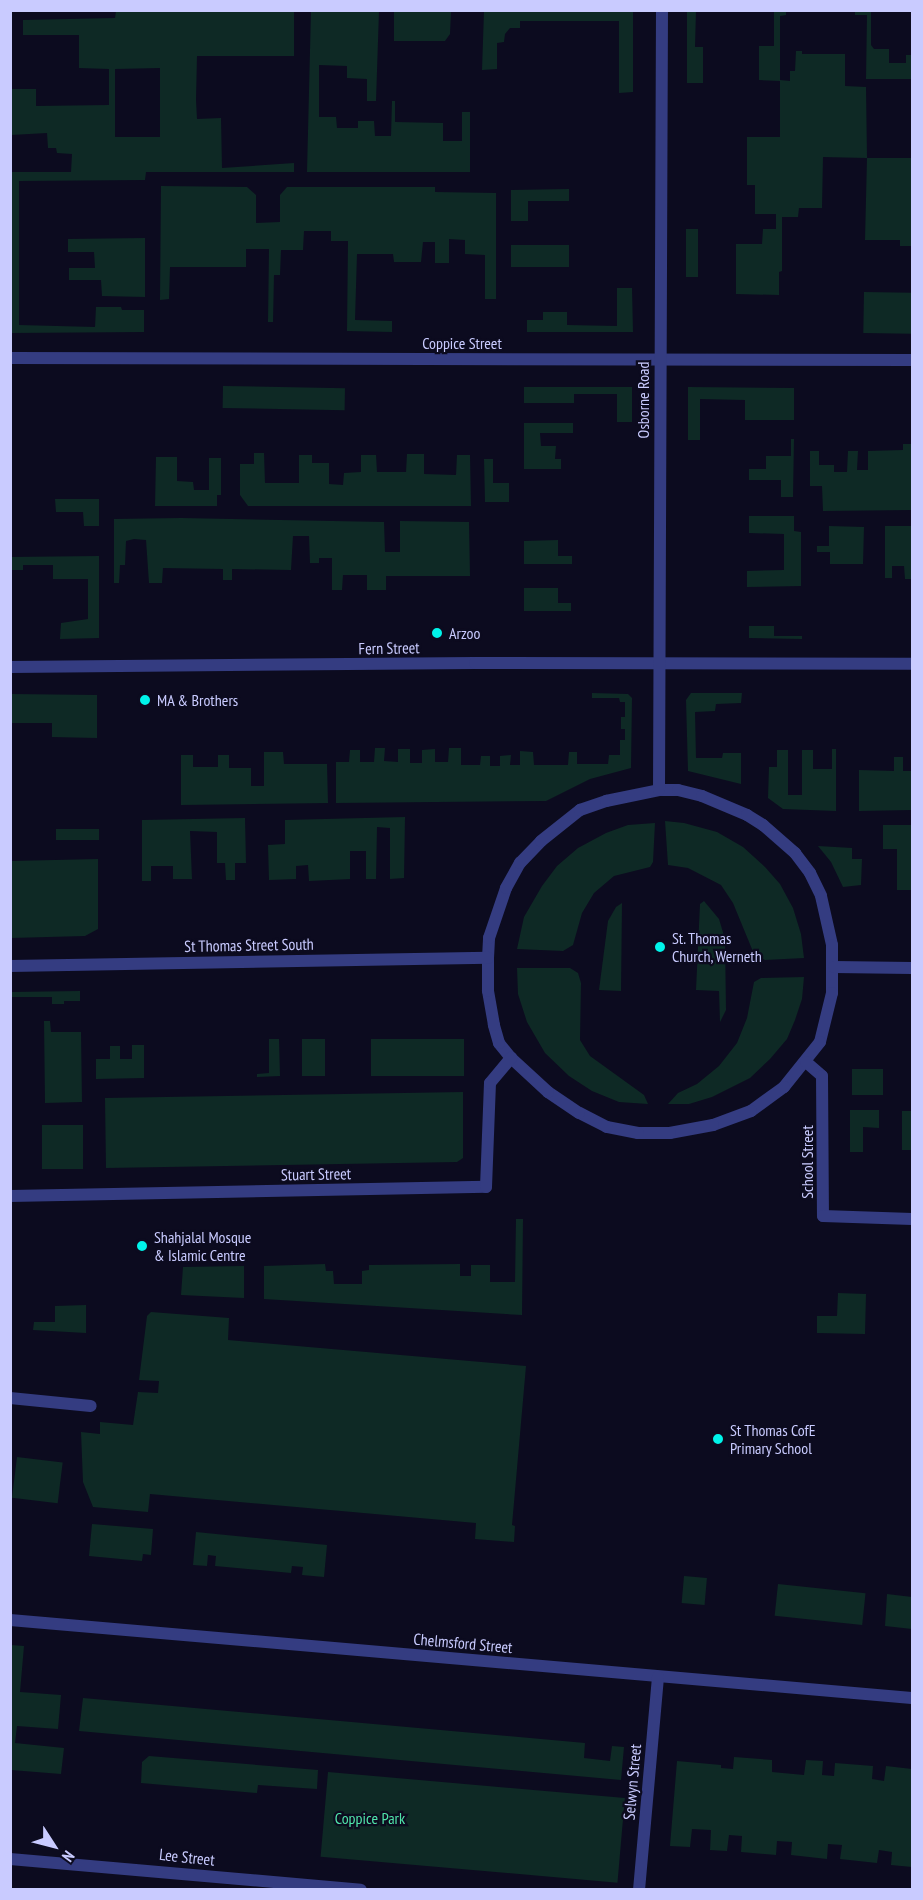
<!DOCTYPE html>
<style>
body{margin:0}
#map{position:relative;width:923px;height:1900px;overflow:hidden;background:#0c0b1f;font-family:"PT Sans Narrow",sans-serif}
div>[style]{position:absolute}
.green>*{inset:0;background:#0e2925;transform-origin:0 0}
.street>*{height:12px;margin:-6px;padding:0 6px;transform-origin:6px;border-radius:6px;background:#343c81}
.dots>*{width:16px;height:16px;translate:-50% -50%;box-sizing:border-box;border:3px solid #0c0b1f;border-radius:50%}
span{translate:-50% -50%;white-space:nowrap;text-align:center;line-height:1.15;-webkit-text-stroke:4.5px #0c0b1f;paint-order:stroke}
.street-label{font-size:16px;color:#c9cbff}
.poi-label{font-size:16px;color:#c9cbff}
.left{translate:0 -50%;text-align:left}
.park-label{font-size:16px;color:#50e4aa}
.frame{position:absolute;inset:0;border:12px solid #c9cbff;pointer-events:none}
.north{position:absolute;left:24px;top:1816px;width:60px;height:60px;-webkit-text-stroke:4px #0c0b1f;paint-order:stroke;rotate:126deg;font-size:16px;font-weight:700;line-height:24px;text-align:center;color:#c9cbff}
.north::after{content:'';display:block;margin:auto;width:21px;height:27px;background:#c9cbff;clip-path:polygon(50% 0,100% 100%,50% 72%,0 100%)}
</style>
<div id="map">
<div class="green">
<i style="clip-path:polygon(311px 10px,379px 11px,376px 101px,367px 101px,367px 79px,347px 78px,347px 66px,319px 65px,319px 117px,336px 117px,337px 128px,358px 128px,358px 121px,374px 121px,375px 136px,391px 136px,392px 101px,395px 101px,395px 122px,443px 123px,443px 141px,462px 141px,462px 112px,470px 112px,470px 172px,307px 172px)"></i>
<i style="clip-path:polygon(evenodd,116px 11px,294px 11px,294px 56px,197px 56px,196px 100px,197px 119px,221px 118px,222px 168px,294px 163px,294px 172px,146px 172px,145px 180px,19px 181px,19px 325px,95px 327px,96px 307px,121px 307px,122px 310px,144px 310px,144px 332px,11px 333px,11px 172px,71px 172px,72px 154px,57px 153px,56px 148px,48px 148px,47px 133px,11px 135px,11px 89px,36px 89px,36px 106px,109px 105px,109px 69px,79px 68px,79px 35px,23px 35px,23px 20px,115px 18px,116px 11px,160px 68px,160px 137px,115px 137px,115px 69px,160px 68px)"></i>
<i style="clip-path:polygon(394px 11px,451px 11px,450px 34px,445px 41px,394px 41px)"></i>
<i style="clip-path:polygon(484px 11px,633px 11px,633px 92px,619px 93px,619px 21px,520px 21px,520px 28px,510px 28px,505px 34px,504px 42px,497px 43px,497px 69px,482px 70px)"></i>
<i style="clip-path:polygon(687px 11px,696px 11px,695px 47px,703px 47px,703px 83px,687px 83px)"></i>
<i style="clip-path:polygon(774px 11px,786px 11px,786px 15px,780px 16px,780px 80px,790px 81px,790px 71px,795px 71px,796px 51px,802px 51px,802px 54px,845px 54px,845px 86px,866px 87px,867px 158px,912px 158px,912px 246px,900px 246px,900px 240px,865px 240px,867px 158px,823px 157px,822px 208px,799px 208px,798px 217px,782px 217px,782px 271px,779px 272px,779px 295px,736px 294px,736px 244px,762px 244px,763px 229px,776px 229px,776px 214px,755px 214px,755px 185px,747px 185px,747px 137px,780px 137px,780px 81px,759px 80px,759px 46px,774px 46px)"></i>
<i style="clip-path:polygon(855px 11px,871px 11px,871px 45px,874px 49px,889px 49px,889px 63px,906px 63px,906px 55px,912px 55px,912px 79px,866px 79px,867px 15px,855px 15px)"></i>
<i style="clip-path:polygon(161px 186px,247px 187px,256px 195px,256px 223px,280px 222px,280px 195px,287px 187px,435px 187px,435px 192px,496px 193px,496px 299px,485px 299px,485px 255px,465px 254px,465px 240px,449px 239px,449px 263px,435px 263px,435px 242px,423px 242px,421px 262px,394px 262px,393px 254px,357px 254px,355px 320px,392px 321px,392px 332px,347px 331px,348px 241px,331px 241px,331px 231px,304px 231px,303px 250px,281px 250px,280px 275px,274px 275px,273px 322px,268px 322px,269px 249px,246px 249px,246px 267px,170px 267px,169px 299px,160px 300px)"></i>
<i style="clip-path:polygon(569px 189px,569px 201px,528px 201px,528px 221px,511px 221px,511px 190px)"></i>
<i style="left:686px;top:229px;width:12px;height:48px"></i>
<i style="clip-path:polygon(145px 238px,145px 297px,102px 296px,101px 280px,69px 280px,69px 268px,95px 268px,94px 252px,68px 252px,68px 239px)"></i>
<i style="left:511px;top:245px;width:58px;height:22px"></i>
<i style="clip-path:polygon(617px 288px,632px 288px,633px 332px,527px 332px,527px 320px,543px 320px,543px 312px,567px 312px,567px 325px,617px 326px)"></i>
<i style="left:864px;top:292px;width:48px;height:41px;rotate:1deg"></i>
<i style="left:223px;top:386px;width:122px;height:22px;rotate:1deg"></i>
<i style="clip-path:polygon(524px 387px,632px 387px,632px 422px,617px 422px,617px 394px,574px 394px,574px 403px,524px 403px)"></i>
<i style="clip-path:polygon(688px 387px,794px 388px,794px 420px,745px 420px,745px 400px,700px 399px,700px 440px,688px 440px)"></i>
<i style="clip-path:polygon(524px 423px,573px 423px,573px 433px,540px 433px,541px 446px,556px 446px,555px 459px,561px 459px,561px 469px,524px 469px)"></i>
<i style="clip-path:polygon(791px 439px,794px 439px,793px 497px,781px 497px,781px 480px,749px 480px,749px 469px,766px 469px,766px 456px,791px 456px)"></i>
<i style="clip-path:polygon(903px 444px,911px 444px,912px 510px,823px 511px,822px 486px,810px 486px,810px 451px,819px 451px,819px 465px,834px 465px,834px 472px,847px 472px,848px 451px,858px 451px,857px 470px,868px 470px,868px 451px,903px 450px)"></i>
<i style="clip-path:polygon(254px 453px,264px 453px,265px 483px,299px 483px,299px 455px,312px 455px,312px 463px,329px 463px,329px 484px,343px 485px,344px 473px,361px 472px,361px 455px,376px 455px,377px 472px,406px 472px,407px 454px,424px 454px,424px 474px,456px 475px,457px 455px,470px 455px,471px 506px,248px 506px,240px 495px,240px 464px,254px 464px)"></i>
<i style="clip-path:polygon(156px 457px,177px 457px,177px 481px,193px 482px,194px 490px,209px 490px,209px 458px,221px 458px,221px 495px,217px 495px,217px 506px,155px 506px)"></i>
<i style="clip-path:polygon(484px 459px,493px 459px,493px 483px,509px 483px,509px 502px,485px 502px)"></i>
<i style="clip-path:polygon(55px 499px,99px 499px,99px 526px,84px 526px,83px 512px,56px 512px)"></i>
<i style="clip-path:polygon(749px 516px,794px 516px,794px 531px,801px 532px,801px 586px,747px 587px,747px 571px,784px 570px,784px 534px,749px 533px)"></i>
<i style="clip-path:polygon(181px 518px,384px 522px,385px 552px,400px 552px,400px 521px,469px 522px,470px 576px,386px 576px,386px 590px,367px 590px,367px 575px,343px 575px,342px 590px,332px 590px,332px 558px,319px 558px,319px 563px,310px 563px,309px 536px,293px 536px,291px 570px,232px 569px,232px 580px,223px 580px,223px 569px,163px 568px,162px 583px,149px 583px,146px 540px,134px 539px,126px 541px,125px 565px,120px 565px,119px 583px,114px 583px,114px 519px)"></i>
<i style="clip-path:polygon(829px 526px,864px 527px,863px 564px,830px 564px,830px 552px,817px 552px,817px 546px,829px 546px)"></i>
<i style="clip-path:polygon(885px 526px,912px 526px,911px 579px,905px 579px,904px 566px,892px 566px,892px 578px,885px 578px)"></i>
<i style="clip-path:polygon(558px 540px,558px 556px,572px 556px,572px 564px,524px 564px,524px 541px)"></i>
<i style="clip-path:polygon(99px 556px,99px 638px,60px 639px,61px 623px,88px 619px,88px 579px,53px 579px,53px 565px,23px 565px,23px 570px,11px 570px,11px 557px)"></i>
<i style="clip-path:polygon(524px 588px,558px 588px,558px 603px,571px 603px,571px 611px,524px 611px)"></i>
<i style="clip-path:polygon(749px 626px,774px 626px,774px 636px,802px 636px,802px 639px,749px 638px)"></i>
<i style="clip-path:polygon(592px 693px,628px 694px,632px 698px,631px 768px,590px 779px,546px 801px,336px 803px,336px 762px,349px 762px,350px 750px,360px 750px,360px 762px,374px 762px,375px 748px,385px 748px,384px 761px,398px 762px,398px 749px,410px 749px,410px 763px,422px 763px,422px 750px,435px 749px,435px 762px,448px 762px,449px 748px,461px 748px,461px 765px,480px 765px,481px 756px,490px 756px,490px 766px,500px 766px,500px 756px,511px 755px,510px 765px,520px 765px,520px 751px,533px 752px,534px 765px,568px 765px,569px 752px,577px 752px,577px 764px,608px 764px,609px 755px,620px 755px,620px 740px,625px 740px,625px 729px,621px 729px,621px 717px,625px 717px,625px 702px,620px 702px,619px 698px,592px 698px)"></i>
<i style="clip-path:polygon(691px 693px,742px 693px,741px 703px,716px 704px,715px 711px,695px 712px,696px 758px,722px 758px,723px 753px,741px 753px,741px 784px,688px 771px,686px 700px)"></i>
<i style="clip-path:polygon(11px 694px,97px 695px,97px 738px,52px 737px,52px 723px,11px 723px)"></i>
<i style="clip-path:polygon(832px 749px,836px 749px,836px 811px,783px 809px,768px 798px,769px 767px,777px 767px,777px 750px,788px 750px,788px 795px,802px 795px,802px 750px,813px 750px,813px 769px,832px 769px)"></i>
<i style="clip-path:polygon(264px 752px,283px 752px,284px 764px,327px 764px,328px 803px,181px 805px,181px 755px,193px 755px,193px 767px,218px 767px,218px 755px,229px 755px,229px 768px,251px 768px,251px 786px,264px 786px)"></i>
<i style="clip-path:polygon(894px 757px,903px 757px,903px 771px,912px 771px,912px 810px,859px 811px,859px 770px,894px 771px)"></i>
<i style="clip-path:polygon(405px 817px,404px 878px,390px 879px,390px 828px,377px 827px,376px 879px,366px 879px,366px 851px,350px 851px,350px 879px,309px 881px,308px 865px,296px 866px,296px 879px,269px 880px,268px 845px,285px 844px,285px 820px)"></i>
<i style="clip-path:polygon(245px 818px,246px 863px,235px 863px,235px 880px,226px 880px,225px 863px,217px 863px,217px 832px,190px 831px,192px 879px,173px 879px,173px 866px,151px 866px,151px 881px,142px 881px,142px 820px)"></i>
<i style="clip-path:polygon(665px 821px,684px 823px,717px 832px,743px 847px,765px 867px,780px 884px,793px 908px,801px 934px,804px 958px,765px 960px,754px 954px,733px 903px,721px 885px,688px 868px,668px 865px)"></i>
<i style="clip-path:polygon(655px 823px,653px 862px,650px 867px,614px 876px,594px 893px,582px 913px,573px 945px,563px 951px,517px 949px,524px 917px,542px 886px,557px 866px,578px 848px,606px 833px,628px 825px)"></i>
<i style="clip-path:polygon(883px 825px,912px 825px,912px 890px,897px 890px,897px 849px,883px 849px)"></i>
<i style="left:56px;top:829px;width:43px;height:11px"></i>
<i style="clip-path:polygon(818px 846px,852px 848px,852px 859px,862px 859px,861px 885px,843px 887px,831px 862px)"></i>
<i style="clip-path:polygon(98px 859px,98px 929px,85px 936px,11px 938px,11px 861px)"></i>
<i style="clip-path:polygon(704px 901px,719px 919px,725px 939px,726px 1010px,720px 1022px,719px 991px,696px 990px,700px 904px)"></i>
<i style="clip-path:polygon(622px 903px,621px 991px,599px 990px,608px 921px,616px 907px)"></i>
<i style="clip-path:polygon(517px 968px,570px 968px,578px 973px,581px 983px,580px 1040px,590px 1056px,644px 1095px,648px 1104px,619px 1102px,592px 1091px,569px 1076px,545px 1053px,527px 1022px,518px 994px)"></i>
<i style="clip-path:polygon(804px 977px,802px 999px,795px 1020px,787px 1039px,770px 1059px,750px 1078px,712px 1097px,689px 1104px,668px 1104px,678px 1093px,697px 1084px,719px 1066px,737px 1043px,747px 1018px,754px 982px,761px 978px)"></i>
<i style="clip-path:polygon(80px 991px,80px 1001px,64px 1001px,64px 1004px,52px 1004px,52px 997px,11px 997px,11px 992px)"></i>
<i style="clip-path:polygon(44px 1021px,50px 1021px,51px 1032px,81px 1032px,82px 1102px,45px 1103px)"></i>
<i style="clip-path:polygon(269px 1039px,279px 1039px,280px 1076px,257px 1077px,257px 1074px,269px 1073px)"></i>
<i style="left:325px;top:1039px;width:37px;height:23px;rotate:90deg"></i>
<i style="left:371px;top:1039px;width:93px;height:37px"></i>
<i style="clip-path:polygon(132px 1045px,144px 1045px,144px 1078px,96px 1079px,96px 1059px,110px 1059px,110px 1046px,120px 1046px,120px 1059px,132px 1059px)"></i>
<i style="left:852px;top:1069px;width:31px;height:26px"></i>
<i style="clip-path:polygon(463px 1092px,463px 1158px,457px 1162px,106px 1168px,105px 1098px)"></i>
<i style="clip-path:polygon(850px 1110px,879px 1110px,879px 1128px,863px 1127px,863px 1152px,850px 1152px)"></i>
<i style="left:902px;top:1111px;width:10px;height:39px"></i>
<i style="left:42px;top:1125px;width:41px;height:44px"></i>
<i style="clip-path:polygon(516px 1219px,523px 1219px,522px 1315px,264px 1299px,264px 1266px,325px 1264px,326px 1271px,333px 1271px,334px 1284px,362px 1284px,362px 1271px,369px 1270px,369px 1265px,460px 1264px,460px 1276px,471px 1276px,471px 1265px,490px 1265px,490px 1282px,515px 1282px)"></i>
<i style="clip-path:polygon(244px 1266px,244px 1298px,181px 1295px,183px 1267px)"></i>
<i style="clip-path:polygon(838px 1293px,866px 1294px,865px 1334px,817px 1333px,817px 1316px,837px 1316px)"></i>
<i style="clip-path:polygon(86px 1305px,86px 1333px,33px 1330px,34px 1322px,55px 1322px,55px 1306px)"></i>
<i style="clip-path:polygon(151px 1312px,229px 1318px,228px 1340px,526px 1366px,512px 1525px,515px 1526px,514px 1542px,475px 1539px,476px 1523px,150px 1494px,148px 1512px,93px 1507px,83px 1482px,81px 1432px,100px 1434px,100px 1422px,133px 1425px,138px 1392px,158px 1393px,159px 1381px,139px 1380px,147px 1316px)"></i>
<i style="left:17px;top:1457px;width:46px;height:41px;rotate:7deg"></i>
<i style="clip-path:polygon(92px 1524px,153px 1529px,151px 1555px,143px 1554px,142px 1561px,89px 1556px)"></i>
<i style="clip-path:polygon(196px 1532px,327px 1545px,324px 1577px,302px 1575px,303px 1567px,292px 1566px,291px 1573px,215px 1566px,216px 1556px,208px 1555px,207px 1566px,193px 1565px)"></i>
<i style="left:684px;top:1576px;width:23px;height:27px;rotate:5deg"></i>
<i style="left:778px;top:1584px;width:88px;height:32px;rotate:6deg"></i>
<i style="clip-path:polygon(887px 1594px,912px 1597px,912px 1629px,885px 1626px)"></i>
<i style="clip-path:polygon(11px 1645px,24px 1646px,20px 1692px,61px 1695px,58px 1729px,17px 1726px,15px 1743px,64px 1748px,61px 1774px,11px 1770px)"></i>
<i style="clip-path:polygon(83px 1698px,585px 1743px,584px 1758px,610px 1761px,612px 1746px,624px 1747px,621px 1780px,79px 1731px)"></i>
<i style="clip-path:polygon(149px 1756px,318px 1770px,317px 1789px,258px 1785px,257px 1793px,141px 1783px,142px 1762px)"></i>
<i style="clip-path:polygon(734px 1757px,772px 1760px,772px 1772px,804px 1775px,806px 1760px,823px 1761px,822px 1775px,834px 1776px,835px 1763px,873px 1766px,872px 1779px,884px 1781px,886px 1766px,912px 1769px,912px 1867px,891px 1865px,892px 1852px,879px 1850px,877px 1863px,840px 1859px,842px 1845px,828px 1844px,827px 1859px,791px 1855px,792px 1842px,777px 1841px,776px 1855px,741px 1852px,742px 1836px,729px 1835px,727px 1851px,710px 1850px,711px 1830px,692px 1829px,690px 1847px,670px 1846px,677px 1761px,721px 1765px,721px 1768px,733px 1769px)"></i>
<i style="left:328px;top:1772px;width:298px;height:85px;rotate:5deg"></i>
</div>
<div class="street">
<i style="left:10px;top:358px;width:902px;rotate:0.13deg"></i>
<i style="left:10px;top:667px;width:465px;rotate:-0.5deg"></i>
<i style="left:475px;top:663px;width:437px;rotate:0.1deg"></i>
<i style="left:659px;top:790px;width:19px"></i>
<i style="left:678px;top:790px;width:25px;rotate:14deg"></i>
<i style="left:702px;top:796px;width:49px;rotate:22.9deg"></i>
<i style="left:747px;top:815px;width:19px;rotate:32deg"></i>
<i style="left:763px;top:825px;width:43px;rotate:41.2deg"></i>
<i style="left:795px;top:853px;width:25px;rotate:53deg"></i>
<i style="left:810px;top:873px;width:25px;rotate:64deg"></i>
<i style="left:821px;top:896px;width:50px;rotate:77.3deg"></i>
<i style="left:832px;top:945px;width:48px;rotate:90deg"></i>
<i style="left:832px;top:993px;width:50px;rotate:103.8deg"></i>
<i style="left:820px;top:1042px;width:58px;rotate:128.7deg"></i>
<i style="left:784px;top:1087px;width:41px;rotate:144deg"></i>
<i style="left:751px;top:1111px;width:40px;rotate:159.8deg"></i>
<i style="left:713px;top:1125px;width:44px;rotate:169.5deg"></i>
<i style="left:670px;top:1133px;width:32px;rotate:180deg"></i>
<i style="left:638px;top:1133px;width:32px;rotate:-169deg"></i>
<i style="left:607px;top:1127px;width:31px;rotate:-153deg"></i>
<i style="left:579px;top:1113px;width:37px;rotate:-146deg"></i>
<i style="left:548px;top:1092px;width:50px;rotate:-137.4deg"></i>
<i style="left:511px;top:1058px;width:19px;rotate:-129deg"></i>
<i style="left:499px;top:1043px;width:19px;rotate:-106deg"></i>
<i style="left:494px;top:1025px;width:35px;rotate:-100deg"></i>
<i style="left:488px;top:991px;width:33px;rotate:-90deg"></i>
<i style="left:488px;top:958px;width:20px;rotate:-87deg"></i>
<i style="left:489px;top:938px;width:53px;rotate:-71.2deg"></i>
<i style="left:506px;top:888px;width:29px;rotate:-61deg"></i>
<i style="left:520px;top:863px;width:30px;rotate:-46deg"></i>
<i style="left:541px;top:841px;width:50px;rotate:-38.5deg"></i>
<i style="left:580px;top:810px;width:28px;rotate:-19deg"></i>
<i style="left:606px;top:801px;width:54px;rotate:-11.7deg"></i>
<i style="left:659px;top:790px;width:780px;rotate:-89.78deg"></i>
<i style="left:10px;top:966px;width:478px;rotate:-1deg"></i>
<i style="left:834px;top:967px;width:78px;rotate:0.7deg"></i>
<i style="left:806px;top:1062px;width:21px;rotate:41deg"></i>
<i style="left:822px;top:1076px;width:140px;rotate:89.6deg"></i>
<i style="left:823px;top:1216px;width:89px;rotate:1.9deg"></i>
<i style="left:10px;top:1196px;width:476px;rotate:-1.1deg"></i>
<i style="left:486px;top:1187px;width:104px;rotate:-87.8deg"></i>
<i style="left:490px;top:1083px;width:33px;rotate:-50deg"></i>
<i style="left:10px;top:1398px;width:81px;rotate:5.6deg"></i>
<i style="left:10px;top:1620px;width:905px;rotate:4.94deg"></i>
<i style="left:10px;top:1859px;width:352px;rotate:5deg"></i>
<i style="left:639px;top:1890px;width:214px;rotate:-84.9deg"></i>
</div>
<div class="dots">
<i style="left:437px;top:633px;background:#00f4ea"></i>
<i style="left:145px;top:700px;background:#00f4ea"></i>
<i style="left:660px;top:947px;background:#00f4ea"></i>
<i style="left:142px;top:1246px;background:#00f4ea"></i>
<i style="left:718px;top:1439px;background:#00f4ea"></i>
</div>
<div class="street-label">
<span style="left:462px;top:343px">Coppice Street</span>
<span style="left:643px;top:400px;rotate:-90deg">Osborne Road</span>
<span style="left:389px;top:648px;rotate:-1deg">Fern Street</span>
<span style="left:249px;top:945px;rotate:-1deg">St Thomas Street South</span>
<span style="left:807px;top:1162px;rotate:-90deg">School Street</span>
<span style="left:316px;top:1174px;rotate:-1deg">Stuart Street</span>
<span style="left:463px;top:1643px;rotate:5deg">Chelmsford Street</span>
<span style="left:632px;top:1782px;rotate:-85deg">Selwyn Street</span>
<span style="left:187px;top:1857px;rotate:6deg">Lee Street</span>
</div>
<div class="poi-label">
<span class="left" style="left:449px;top:633px">Arzoo</span>
<span class="left" style="left:157px;top:700px">MA &amp; Brothers</span>
<span class="left" style="left:672px;top:947px">St. Thomas<br>Church, Werneth</span>
<span class="left" style="left:154px;top:1246px">Shahjalal Mosque<br>&amp; Islamic Centre</span>
<span class="left" style="left:730px;top:1439px">St Thomas CofE<br>Primary School</span>
</div>
<div class="park-label">
<span style="left:370px;top:1818px">Coppice Park</span>
</div>
<div class="frame"></div>
<div class="north">N</div>
</div>
